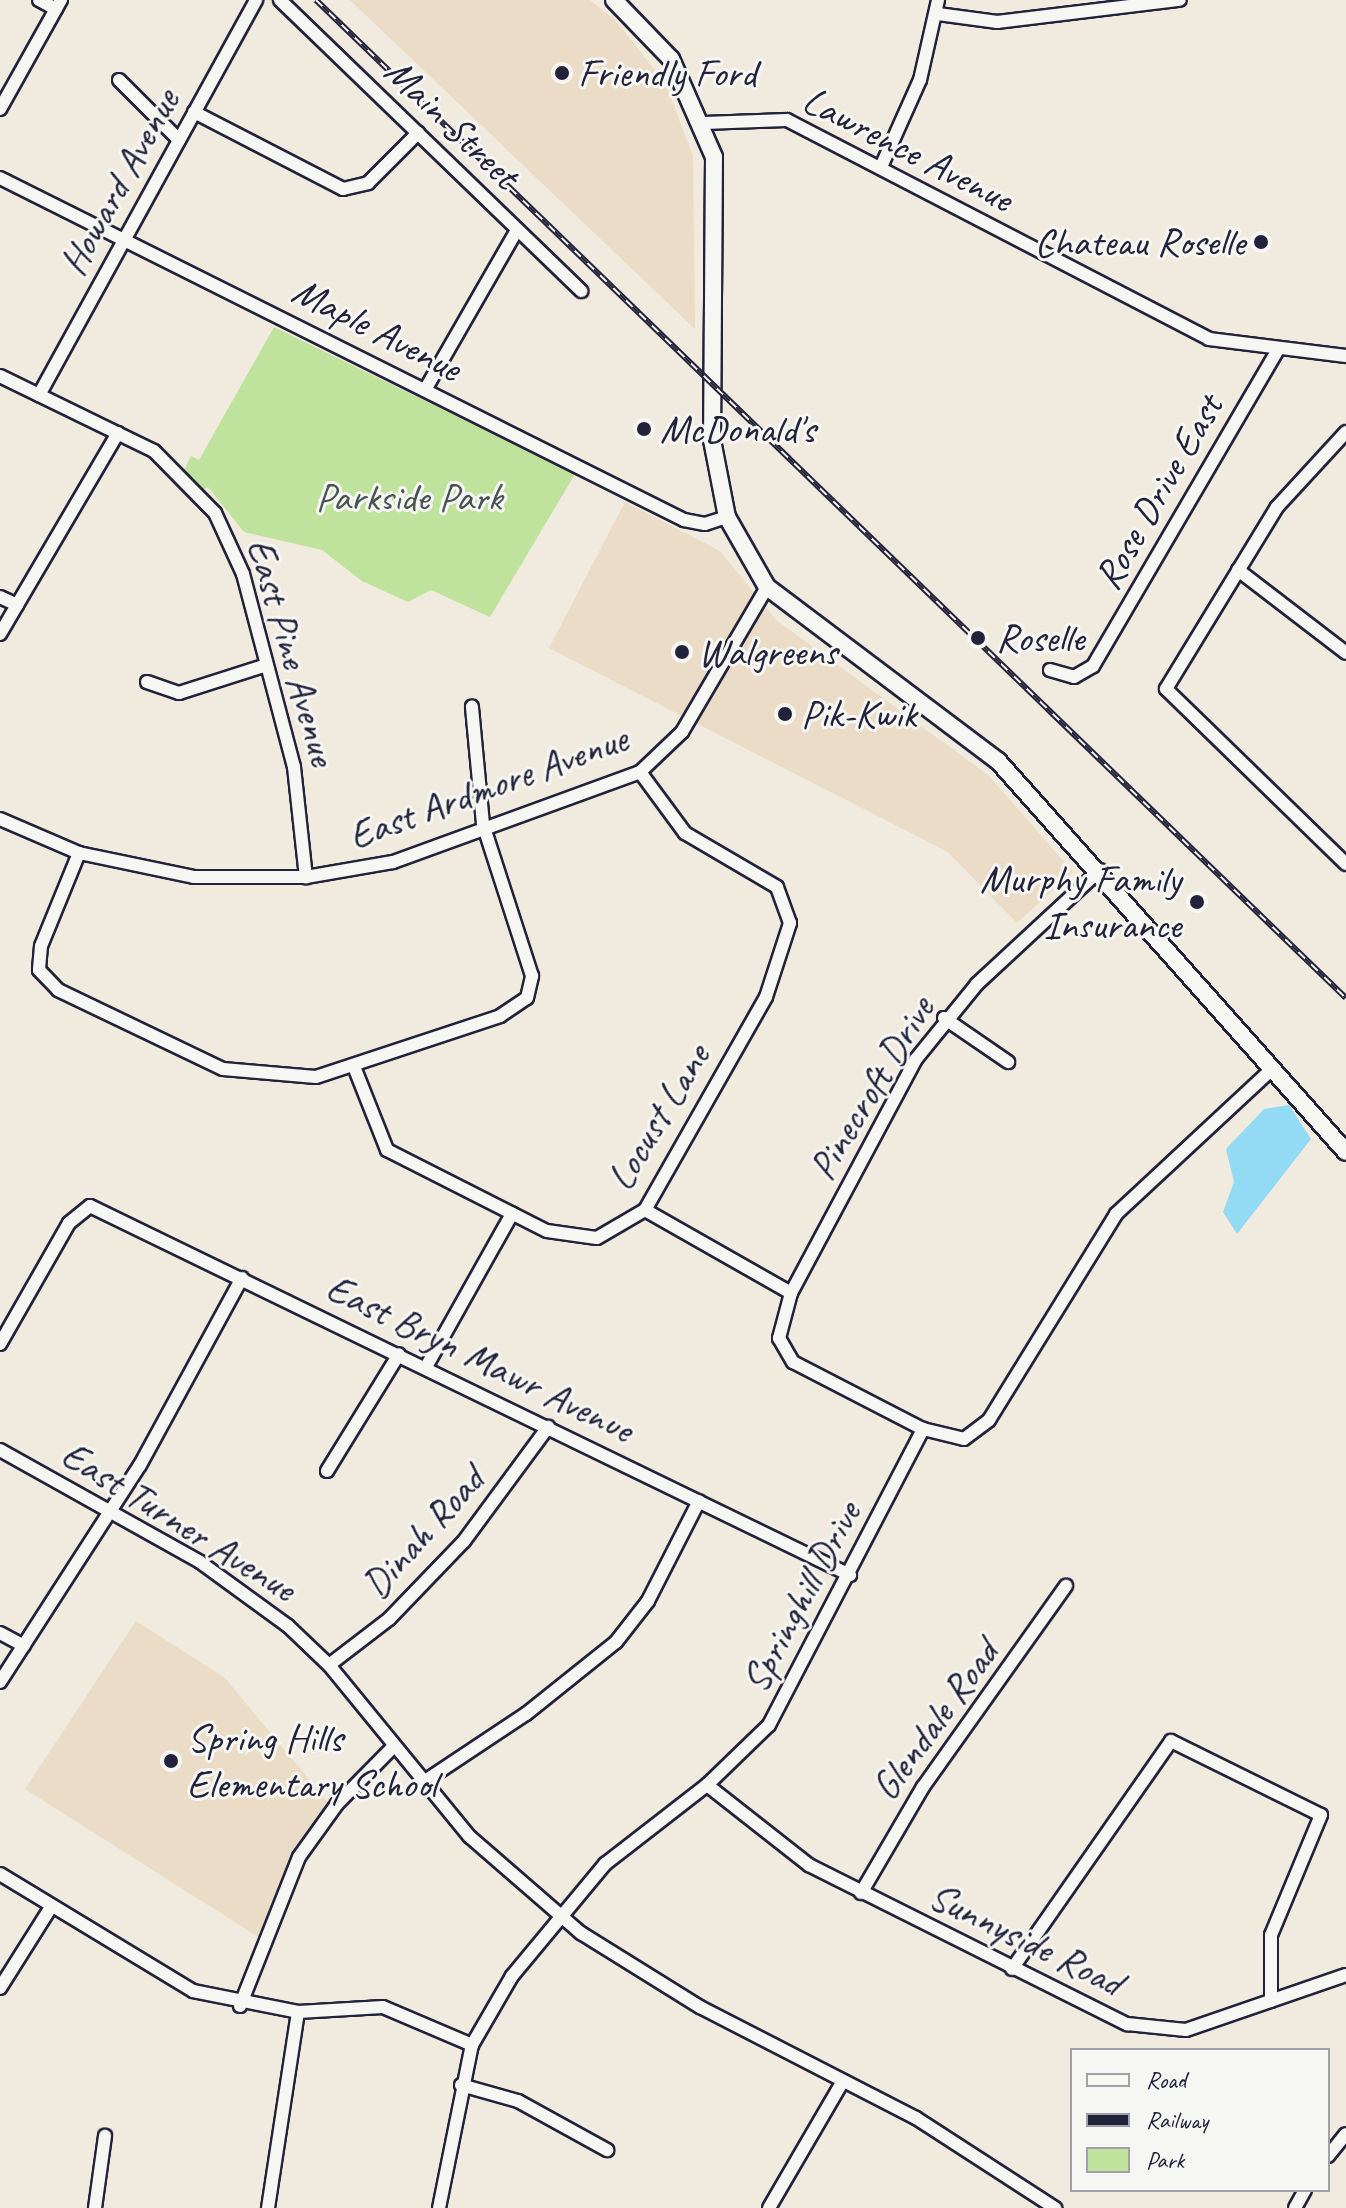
<!DOCTYPE html>
<style>
body{margin:0}
#map{position:relative;width:1346px;height:2208px;overflow:hidden;background:#f1eade;font-family:Caveat,sans-serif}
div>[style]{position:absolute}
.built>*{inset:0;background:#eadcc6}
.green>*{inset:0;background:#bfe29c}
.water>*{inset:0;background:#93daf5}
.roads{filter:drop-shadow(2px 0 #22223b) drop-shadow(-2px 0 #22223b) drop-shadow(0 2px #22223b) drop-shadow(0 -2px #22223b)}
.minor>*{height:12px;margin:-6px;padding:0 6px;transform-origin:6px;border-radius:6px;background:#f6f6f2}
.major>*{height:16px;margin:-8px;padding:0 8px;transform-origin:8px;border-radius:8px;background:#f6f6f2}
.rail>*{height:6px;margin-top:-3px;transform-origin:0;background:repeating-linear-gradient(90deg,#f6f6f2 0 9px,#22223b 0 18px);box-sizing:border-box;border-block:2px solid #22223b}
.dots>*{width:22px;height:22px;translate:-50% -50%;box-sizing:border-box;border:4px solid #f6f6f2;border-radius:50%}
span{translate:-50% -50%;white-space:nowrap;text-align:center;line-height:1.15;-webkit-text-stroke:6px #f6f6f2;paint-order:stroke}
.poi-label{font-size:40px;color:#22223b}
.left{translate:0 -50%;text-align:left}
.right{translate:-100% -50%;text-align:right}
.street-label{font-size:40px;color:#22223b}
.park-label{font-size:40px;color:#495253}
.legend{position:absolute;left:1070px;top:2048px;width:260px;height:144px;box-sizing:border-box;background:#f6f6f2;border:2px solid #a1a1a9;margin:0;padding:10px 14px;list-style:none;font-size:24px;color:#22223b}
.legend li{display:flex;align-items:center;gap:16px;height:40px}
.legend b{width:40px;border:2px solid #a1a1a9}
</style>
<div id="map">
<div class="built">
<i style="clip-path:polygon(350px 0,590px 0,616px 21px,665px 83px,693px 156px,695px 329px)"></i>
<i style="clip-path:polygon(625px 502px,720px 551px,776px 620px,988px 775px,1073px 872px,1017px 923px,948px 852px,549px 648px)"></i>
<i style="clip-path:polygon(136px 1621px,225px 1678px,331px 1806px,286px 1874px,260px 1938px,25px 1789px)"></i>
</div>
<div class="green">
<i style="clip-path:polygon(274px 327px,575px 474px,490px 617px,431px 590px,408px 602px,362px 581px,322px 550px,244px 532px,208px 487px,201px 491px,183px 472px,191px 456px,199px 460px)"></i>
</div>
<div class="water">
<i style="clip-path:polygon(1289px 1105px,1311px 1139px,1237px 1234px,1223px 1212px,1234px 1182px,1226px 1149px,1264px 1109px)"></i>
</div>
<div class="roads">
<div class="minor">
<i style="left:39px;top:0;width:19px;rotate:28deg"></i>
<i style="left:280px;top:0;width:419px;rotate:44deg"></i>
<i style="left:938px;top:14px;width:60px;rotate:7.7deg"></i>
<i style="left:997px;top:22px;width:184px;rotate:-6.9deg"></i>
<i style="left:119px;top:80px;width:85px;rotate:45deg"></i>
<i style="left:0;top:109px;width:125px;rotate:-60.8deg"></i>
<i style="left:194px;top:112px;width:168px;rotate:27.3deg"></i>
<i style="left:343px;top:189px;width:26px;rotate:-13deg"></i>
<i style="left:368px;top:183px;width:71px;rotate:-45deg"></i>
<i style="left:703px;top:123px;width:84px;rotate:-2deg"></i>
<i style="left:787px;top:120px;width:475px;rotate:27.4deg"></i>
<i style="left:1209px;top:339px;width:138px;rotate:7.1deg"></i>
<i style="left:881px;top:167px;width:95px;rotate:-65.9deg"></i>
<i style="left:920px;top:80px;width:82px;rotate:-77.3deg"></i>
<i style="left:0;top:178px;width:765px;rotate:26.57deg"></i>
<i style="left:684px;top:520px;width:21px;rotate:11deg"></i>
<i style="left:705px;top:524px;width:23px;rotate:-18deg"></i>
<i style="left:0;top:376px;width:171px;rotate:26deg"></i>
<i style="left:154px;top:451px;width:87px;rotate:45.5deg"></i>
<i style="left:215px;top:513px;width:67px;rotate:65.3deg"></i>
<i style="left:243px;top:574px;width:200px;rotate:75.2deg"></i>
<i style="left:294px;top:767px;width:111px;rotate:83.8deg"></i>
<i style="left:425px;top:390px;width:185px;rotate:-60.1deg"></i>
<i style="left:39px;top:395px;width:451px;rotate:-61.2deg"></i>
<i style="left:1346px;top:432px;width:102px;rotate:132.6deg"></i>
<i style="left:1277px;top:507px;width:213px;rotate:121.4deg"></i>
<i style="left:1166px;top:689px;width:251px;rotate:44.2deg"></i>
<i style="left:1238px;top:570px;width:136px;rotate:37.5deg"></i>
<i style="left:0;top:597px;width:19px;rotate:25deg"></i>
<i style="left:0;top:634px;width:233px;rotate:-59.6deg"></i>
<i style="left:1050px;top:670px;width:25px;rotate:16deg"></i>
<i style="left:1074px;top:677px;width:22px;rotate:-30deg"></i>
<i style="left:1093px;top:666px;width:365px;rotate:-59.7deg"></i>
<i style="left:147px;top:682px;width:34px;rotate:19deg"></i>
<i style="left:179px;top:693px;width:92px;rotate:-17.7deg"></i>
<i style="left:0;top:819px;width:86px;rotate:23.3deg"></i>
<i style="left:79px;top:853px;width:117px;rotate:11.8deg"></i>
<i style="left:194px;top:877px;width:112px"></i>
<i style="left:306px;top:877px;width:88px;rotate:-9.8deg"></i>
<i style="left:393px;top:862px;width:263px;rotate:-20deg"></i>
<i style="left:640px;top:772px;width:58px;rotate:-43.6deg"></i>
<i style="left:682px;top:732px;width:168px;rotate:-59.6deg"></i>
<i style="left:79px;top:853px;width:100px;rotate:112.2deg"></i>
<i style="left:41px;top:946px;width:24px;rotate:95deg"></i>
<i style="left:39px;top:970px;width:28px;rotate:46deg"></i>
<i style="left:58px;top:990px;width:183px;rotate:25.6deg"></i>
<i style="left:223px;top:1069px;width:93px;rotate:4.9deg"></i>
<i style="left:316px;top:1077px;width:194px;rotate:-18.3deg"></i>
<i style="left:500px;top:1016px;width:32px;rotate:-34deg"></i>
<i style="left:527px;top:998px;width:23px;rotate:-77deg"></i>
<i style="left:532px;top:976px;width:160px;rotate:-107.9deg"></i>
<i style="left:483px;top:824px;width:118px;rotate:-95.4deg"></i>
<i style="left:1100px;top:870px;width:168px;rotate:137.2deg"></i>
<i style="left:977px;top:984px;width:97px;rotate:129.1deg"></i>
<i style="left:916px;top:1059px;width:265px;rotate:118.1deg"></i>
<i style="left:791px;top:1293px;width:47px;rotate:104.9deg"></i>
<i style="left:779px;top:1338px;width:28px;rotate:60deg"></i>
<i style="left:793px;top:1362px;width:146px;rotate:27.3deg"></i>
<i style="left:923px;top:1429px;width:42px;rotate:13.7deg"></i>
<i style="left:964px;top:1439px;width:31px;rotate:-37deg"></i>
<i style="left:989px;top:1420px;width:242px;rotate:-58.3deg"></i>
<i style="left:1116px;top:1214px;width:214px;rotate:-42.9deg"></i>
<i style="left:944px;top:1018px;width:78px;rotate:34.5deg"></i>
<i style="left:355px;top:1069px;width:87px;rotate:68.4deg"></i>
<i style="left:387px;top:1150px;width:179px;rotate:26.9deg"></i>
<i style="left:547px;top:1231px;width:50px;rotate:8deg"></i>
<i style="left:597px;top:1238px;width:56px;rotate:-30.3deg"></i>
<i style="left:645px;top:1210px;width:245px;rotate:-60.4deg"></i>
<i style="left:766px;top:997px;width:78px;rotate:-72deg"></i>
<i style="left:790px;top:923px;width:38px;rotate:-110deg"></i>
<i style="left:777px;top:887px;width:107px;rotate:-149.6deg"></i>
<i style="left:685px;top:833px;width:76px;rotate:-126.4deg"></i>
<i style="left:645px;top:1210px;width:168px;rotate:29.6deg"></i>
<i style="left:0;top:1344px;width:139px;rotate:-60.3deg"></i>
<i style="left:69px;top:1223px;width:27px;rotate:-39deg"></i>
<i style="left:90px;top:1206px;width:845px;rotate:25.9deg"></i>
<i style="left:426px;top:1367px;width:176px;rotate:-60.7deg"></i>
<i style="left:0;top:1450px;width:229px;rotate:29.2deg"></i>
<i style="left:200px;top:1562px;width:109px;rotate:36deg"></i>
<i style="left:288px;top:1626px;width:57px;rotate:43.6deg"></i>
<i style="left:329px;top:1665px;width:222px;rotate:50.7deg"></i>
<i style="left:470px;top:1837px;width:147px;rotate:40.9deg"></i>
<i style="left:581px;top:1933px;width:140px;rotate:31.9deg"></i>
<i style="left:700px;top:2007px;width:243px;rotate:27.2deg"></i>
<i style="left:916px;top:2118px;width:166px;rotate:32.9deg"></i>
<i style="left:327px;top:1471px;width:137px;rotate:-58.4deg"></i>
<i style="left:0;top:1633px;width:27px;rotate:28deg"></i>
<i style="left:329px;top:1665px;width:76px;rotate:-37.5deg"></i>
<i style="left:389px;top:1619px;width:108px;rotate:-46.1deg"></i>
<i style="left:464px;top:1541px;width:142px;rotate:-53.6deg"></i>
<i style="left:0;top:1682px;width:258px;rotate:-57.2deg"></i>
<i style="left:140px;top:1465px;width:213px;rotate:-61.4deg"></i>
<i style="left:422px;top:1783px;width:125px;rotate:-33.6deg"></i>
<i style="left:526px;top:1714px;width:115px;rotate:-38.7deg"></i>
<i style="left:616px;top:1642px;width:52px;rotate:-52deg"></i>
<i style="left:648px;top:1601px;width:112px;rotate:-63deg"></i>
<i style="left:707px;top:1785px;width:130px;rotate:38.1deg"></i>
<i style="left:809px;top:1865px;width:356px;rotate:26.6deg"></i>
<i style="left:1127px;top:2024px;width:59px;rotate:5.8deg"></i>
<i style="left:1186px;top:2030px;width:169px;rotate:-19deg"></i>
<i style="left:0;top:1874px;width:226px;rotate:31.2deg"></i>
<i style="left:193px;top:1991px;width:107px;rotate:11.3deg"></i>
<i style="left:298px;top:2012px;width:85px;rotate:-3.4deg"></i>
<i style="left:383px;top:2007px;width:97px;rotate:23.1deg"></i>
<i style="left:861px;top:1893px;width:123px;rotate:-59.7deg"></i>
<i style="left:923px;top:1787px;width:247px;rotate:-54.6deg"></i>
<i style="left:1012px;top:1969px;width:278px;rotate:-55.1deg"></i>
<i style="left:1171px;top:1741px;width:167px;rotate:26.3deg"></i>
<i style="left:1321px;top:1815px;width:130px;rotate:112.6deg"></i>
<i style="left:1271px;top:1935px;width:66px;rotate:90deg"></i>
<i style="left:0;top:1988px;width:96px;rotate:-57.8deg"></i>
<i style="left:240px;top:2006px;width:160px;rotate:-68.4deg"></i>
<i style="left:299px;top:1857px;width:65px;rotate:-54.4deg"></i>
<i style="left:337px;top:1804px;width:81px;rotate:-45.5deg"></i>
<i style="left:461px;top:2085px;width:59px;rotate:15.7deg"></i>
<i style="left:518px;top:2101px;width:102px;rotate:28.8deg"></i>
<i style="left:1328px;top:2156px;width:28px;rotate:-51deg"></i>
<i style="left:95px;top:2208px;width:73px;rotate:-82.1deg"></i>
<i style="left:268px;top:2208px;width:198px;rotate:-81.3deg"></i>
<i style="left:439px;top:2208px;width:166px;rotate:-78.6deg"></i>
<i style="left:472px;top:2045px;width:80px;rotate:-59.9deg"></i>
<i style="left:512px;top:1976px;width:146px;rotate:-50.3deg"></i>
<i style="left:605px;top:1864px;width:129px;rotate:-37.8deg"></i>
<i style="left:707px;top:1785px;width:86px;rotate:-44.1deg"></i>
<i style="left:769px;top:1725px;width:334px;rotate:-62.5deg"></i>
<i style="left:769px;top:2208px;width:147px;rotate:-59.8deg"></i>
<i style="left:1295px;top:2208px;width:21px;rotate:-61deg"></i>
</div>
<div class="major">
<i style="left:614px;top:0;width:82px;rotate:46deg"></i>
<i style="left:671px;top:59px;width:107px;rotate:66.3deg"></i>
<i style="left:714px;top:157px;width:283px;rotate:90.4deg"></i>
<i style="left:712px;top:440px;width:78px;rotate:79deg"></i>
<i style="left:727px;top:517px;width:81px;rotate:60.3deg"></i>
<i style="left:767px;top:587px;width:289px;rotate:37deg"></i>
<i style="left:998px;top:761px;width:523px;rotate:48.33deg"></i>
</div>
</div>
<div class="rail">
<i style="left:316px;top:0;width:1434px;rotate:44.1deg"></i>
</div>
<div class="dots">
<i style="left:562px;top:73px;background:#22223b"></i>
<i style="left:1261px;top:242px;background:#22223b"></i>
<i style="left:644px;top:429px;background:#22223b"></i>
<i style="left:978px;top:638px;background:#22223b"></i>
<i style="left:682px;top:652px;background:#22223b"></i>
<i style="left:785px;top:714px;background:#22223b"></i>
<i style="left:1197px;top:902px;background:#22223b"></i>
<i style="left:171px;top:1761px;background:#22223b"></i>
</div>
<div class="poi-label">
<span class="left" style="left:578px;top:73px">Friendly Ford</span>
<span class="right" style="left:1245px;top:242px">Chateau Roselle</span>
<span class="left" style="left:660px;top:429px">McDonald's</span>
<span class="left" style="left:996px;top:638px">Roselle</span>
<span class="left" style="left:698px;top:652px">Walgreens</span>
<span class="left" style="left:801px;top:714px">Pik-Kwik</span>
<span class="right" style="left:1181px;top:902px">Murphy Family<br>Insurance</span>
<span class="left" style="left:187px;top:1761px">Spring Hills<br>Elementary School</span>
</div>
<div class="street-label">
<span style="left:452px;top:123px;rotate:44deg">Main Street</span>
<span style="left:908px;top:149px;rotate:27deg">Lawrence Avenue</span>
<span style="left:119px;top:182px;rotate:-61deg">Howard Avenue</span>
<span style="left:377px;top:329px;rotate:27deg">Maple Avenue</span>
<span style="left:1158px;top:492px;rotate:-60deg">Rose Drive East</span>
<span style="left:292px;top:652px;rotate:74deg">East Pine Avenue</span>
<span style="left:488px;top:787px;rotate:-20deg">East Ardmore Avenue</span>
<span style="left:871px;top:1088px;rotate:-59deg">Pinecroft Drive</span>
<span style="left:658px;top:1117px;rotate:-59deg">Locust Lane</span>
<span style="left:480px;top:1358px;rotate:26deg">East Bryn Mawr Avenue</span>
<span style="left:179px;top:1521px;rotate:32deg">East Turner Avenue</span>
<span style="left:423px;top:1532px;rotate:-48deg">Dinah Road</span>
<span style="left:801px;top:1597px;rotate:-62deg">Springhill Drive</span>
<span style="left:935px;top:1720px;rotate:-54deg">Glendale Road</span>
<span style="left:1026px;top:1939px;rotate:26deg">Sunnyside Road</span>
</div>
<div class="park-label">
<span style="left:409px;top:497px">Parkside Park</span>
</div>
<ul class="legend">
<li><b style="height:10px;background:#f6f6f2"></b>Road</li>
<li><b style="height:10px;background:#22223b"></b>Railway</li>
<li><b style="height:22px;background:#bfe29c"></b>Park</li>
</ul>
</div>
